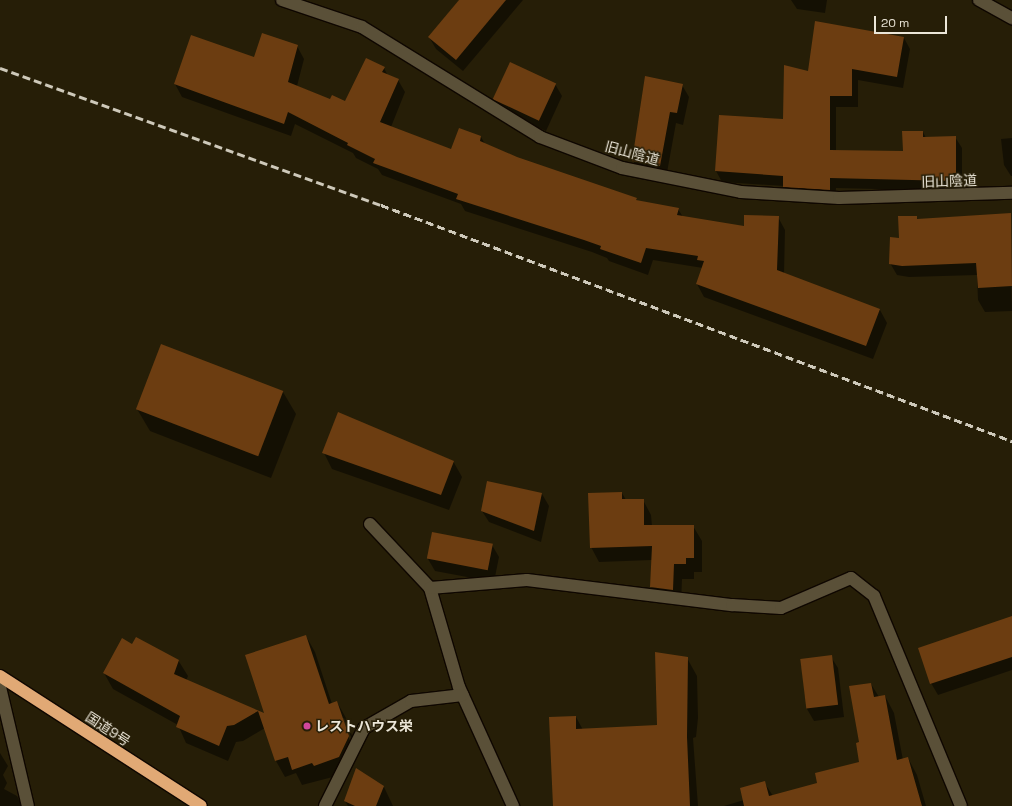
<!DOCTYPE html>
<meta charset="utf-8">
<style>
body{margin:0}
#map{position:relative;width:1012px;height:806px;overflow:hidden;background:#261e07;font-family:"Space Grotesk","Noto Sans JP",sans-serif}
div>[style]{position:absolute}
.shadow>*{inset:0;background:#0007}
.building>*{inset:0;background:#6c3d11;transform-origin:0 0}
.roads{filter:drop-shadow(1px 0 #0f0700) drop-shadow(-1px 0 #0f0700) drop-shadow(0 1px #0f0700) drop-shadow(0 -1px #0f0700)}
.minor>*{height:12px;margin:-6px;padding:0 6px;transform-origin:6px;border-radius:6px;background:#5a5038}
.highway>*{height:12px;margin:-6px;padding:0 6px;transform-origin:6px;border-radius:6px;background:#e1a975}
.rail>*{height:3px;margin-top:-1.5px;transform-origin:0;background:repeating-linear-gradient(90deg,#cec9ba 0 8px,transparent 0 12px)}
.dots>*{width:11px;height:11px;translate:-50% -50%;box-sizing:border-box;border:2px solid #261e07;border-radius:50%}
span{translate:-50% -50%;white-space:nowrap;text-align:center;line-height:1.15;-webkit-text-stroke:3px #261e07;paint-order:stroke}
.street-label{font-size:14px;color:#ebe6d8}
.poi-label{font-size:14px;color:#ebe6d8;font-weight:700}
.left{translate:0 -50%;text-align:left}
.scale{position:absolute;left:874px;top:16px;width:73px;height:18px;box-sizing:border-box;border:2px solid #ebe6d8;border-top:0;padding-left:5px;font-size:12px;line-height:14px;white-space:nowrap;color:#ebe6d8;-webkit-text-stroke:3px #261e07;paint-order:stroke}
</style>
<div id="map">
<div class="shadow">
<i style="clip-path:polygon(460px 0,523px 0,463px 71px,436px 49px,429px 37px)"></i>
<i style="clip-path:polygon(791px 0,827px 0,825px 13px,797px 9px)"></i>
<i style="clip-path:polygon(904px 38px,910px 49px,903px 88px,858px 80px,858px 107px,836px 107px,836px 151px,904px 152px,923px 132px,926px 138px,955px 137px,962px 148px,962px 184px,959px 184px,959px 191px,836px 188px,835px 201px,791px 198px,784px 186px,722px 182px,716px 171px,784px 120px,809px 72px)"></i>
<i style="clip-path:polygon(297px 46px,304px 59px,297px 86px,331px 100px,345px 102px,384px 68px,388px 76px,398px 80px,405px 92px,391px 127px,452px 150px,481px 137px,485px 144px,516px 158px,638px 201px,678px 209px,683px 217px,745px 227px,778px 217px,785px 230px,784px 274px,880px 310px,887px 323px,873px 359px,704px 297px,697px 284px,703px 268px,653px 260px,648px 275px,609px 261px,607px 258px,592px 252px,465px 211px,461px 204px,382px 175px,378px 169px,356px 158px,353px 153px,295px 124px,291px 136px,182px 97px,175px 84px)"></i>
<i style="clip-path:polygon(555px 84px,562px 96px,546px 131px,501px 110px,494px 98px)"></i>
<i style="clip-path:polygon(682px 85px,689px 97px,683px 125px,676px 123px,666px 178px,640px 173px,633px 161px)"></i>
<i style="clip-path:polygon(1012px 138px,1012px 176px,1011px 176px,1004px 165px,1001px 139px)"></i>
<i style="clip-path:polygon(1010px 214px,1012px 311px,985px 312px,978px 300px,977px 275px,909px 277px,897px 275px,890px 263px,900px 239px,916px 217px,918px 220px)"></i>
<i style="clip-path:polygon(283px 392px,296px 414px,271px 478px,150px 431px,137px 409px)"></i>
<i style="clip-path:polygon(339px 414px,453px 461px,462px 477px,449px 510px,332px 469px,324px 453px)"></i>
<i style="clip-path:polygon(622px 493px,626px 500px,643px 500px,651px 515px,652px 526px,693px 526px,702px 541px,702px 572px,694px 572px,694px 579px,682px 579px,681px 604px,660px 602px,651px 587px,652px 560px,599px 562px,591px 547px)"></i>
<i style="clip-path:polygon(542px 494px,549px 506px,541px 542px,489px 522px,482px 511px)"></i>
<i style="clip-path:polygon(492px 545px,499px 557px,494px 582px,435px 571px,428px 559px)"></i>
<i style="clip-path:polygon(1012px 617px,1012px 670px,938px 695px,931px 683px)"></i>
<i style="clip-path:polygon(evenodd,306px 636px,315px 652px,332px 704px,337px 702px,346px 718px,358px 753px,348px 773px,302px 785px,296px 773px,285px 777px,276px 761px,265px 728px,243px 741px,236px 742px,228px 761px,186px 743px,178px 725px,113px 689px,104px 673px,132px 645px,178px 660px,188px 676px,186px 681px,266px 715px,306px 636px,342px 718px,344px 718px,352px 740px,350px 741px,342px 718px)"></i>
<i style="clip-path:polygon(831px 657px,838px 668px,844px 717px,814px 721px,807px 709px,801px 660px)"></i>
<i style="clip-path:polygon(687px 658px,697px 676px,698px 718px,696px 737px,693px 738px,698px 806px,554px 806px,576px 717px,583px 730px,658px 726px)"></i>
<i style="clip-path:polygon(871px 684px,879px 697px,885px 696px,894px 713px,903px 760px,908px 758px,917px 775px,926px 806px,724px 806px,744px 800px,764px 782px,773px 796px,819px 784px,860px 763px,860px 743px)"></i>
<i style="clip-path:polygon(0 753px,8px 766px,3px 775px,7px 783px,4px 789px,17px 796px,22px 806px,0 806px)"></i>
<i style="clip-path:polygon(384px 787px,393px 806px,348px 806px,345px 801px)"></i>
</div>
<div class="building">
<i style="clip-path:polygon(459px 0,506px 0,456px 60px,428px 37px)"></i>
<i style="clip-path:polygon(815px 21px,904px 37px,897px 77px,852px 69px,852px 96px,830px 96px,830px 150px,903px 151px,902px 131px,923px 131px,923px 137px,956px 136px,956px 173px,953px 173px,953px 181px,830px 178px,830px 190px,783px 187px,783px 176px,715px 171px,719px 115px,783px 119px,784px 65px,808px 71px)"></i>
<i style="clip-path:polygon(262px 33px,298px 45px,288px 82px,330px 99px,332px 95px,345px 101px,366px 58px,385px 67px,382px 72px,399px 79px,380px 122px,451px 149px,459px 128px,481px 136px,480px 141px,517px 157px,637px 198px,636px 200px,679px 208px,677px 215px,744px 226px,744px 215px,779px 216px,777px 270px,880px 309px,866px 346px,696px 284px,704px 261px,697px 260px,698px 256px,646px 248px,641px 263px,600px 249px,601px 246px,584px 240px,456px 199px,458px 194px,373px 163px,375px 159px,347px 145px,348px 143px,288px 112px,284px 124px,174px 84px,191px 35px,254px 57px)"></i>
<i style="left:510px;top:62px;width:51px;height:41px;rotate:25deg"></i>
<i style="clip-path:polygon(645px 76px,683px 84px,677px 113px,670px 112px,660px 166px,632px 161px)"></i>
<i style="clip-path:polygon(1011px 213px,1012px 286px,978px 288px,976px 263px,902px 266px,889px 264px,890px 237px,899px 238px,898px 216px,917px 216px,917px 219px)"></i>
<i style="left:161px;top:344px;width:131px;height:70px;rotate:21deg"></i>
<i style="clip-path:polygon(338px 412px,454px 461px,441px 495px,322px 453px)"></i>
<i style="clip-path:polygon(487px 481px,542px 493px,534px 531px,481px 511px)"></i>
<i style="clip-path:polygon(622px 492px,622px 499px,644px 499px,644px 525px,694px 525px,694px 558px,686px 558px,686px 564px,674px 564px,673px 590px,650px 587px,652px 546px,590px 548px,588px 493px)"></i>
<i style="left:432px;top:532px;width:62px;height:27px;rotate:11deg"></i>
<i style="clip-path:polygon(1012px 616px,1012px 657px,930px 684px,918px 648px)"></i>
<i style="clip-path:polygon(306px 635px,329px 704px,337px 701px,349px 736px,339px 757px,314px 766px,312px 763px,292px 770px,288px 757px,275px 761px,258px 711px,234px 725px,227px 726px,219px 746px,176px 727px,180px 716px,103px 673px,122px 638px,132px 644px,136px 637px,179px 660px,174px 674px,264px 713px,245px 655px)"></i>
<i style="clip-path:polygon(655px 652px,688px 657px,687px 737px,690px 806px,553px 806px,549px 717px,576px 716px,576px 729px,657px 725px)"></i>
<i style="left:832px;top:655px;width:50px;height:32px;rotate:83deg"></i>
<i style="clip-path:polygon(871px 683px,874px 697px,885px 695px,897px 760px,908px 757px,922px 806px,744px 806px,740px 788px,765px 781px,769px 796px,817px 783px,815px 773px,859px 762px,856px 743px,859px 742px,849px 686px)"></i>
<i style="clip-path:polygon(356px 768px,384px 786px,376px 806px,355px 806px,344px 801px)"></i>
</div>
<div class="roads">
<div class="minor">
<i style="left:282px;top:0;width:84px;rotate:18.6deg"></i>
<i style="left:362px;top:27px;width:209px;rotate:31.7deg"></i>
<i style="left:540px;top:137px;width:88px;rotate:20.7deg"></i>
<i style="left:622px;top:168px;width:121px;rotate:11.4deg"></i>
<i style="left:741px;top:192px;width:98px;rotate:3.5deg"></i>
<i style="left:839px;top:198px;width:173px;rotate:-1.7deg"></i>
<i style="left:979px;top:0;width:38px;rotate:29deg"></i>
<i style="left:370px;top:524px;width:88px;rotate:46.8deg"></i>
<i style="left:430px;top:588px;width:103px;rotate:73.7deg"></i>
<i style="left:459px;top:687px;width:131px;rotate:65.6deg"></i>
<i style="left:430px;top:588px;width:97px;rotate:-4.7deg"></i>
<i style="left:527px;top:580px;width:207px;rotate:7deg"></i>
<i style="left:732px;top:605px;width:49px;rotate:3.5deg"></i>
<i style="left:781px;top:608px;width:76px;rotate:-23.2deg"></i>
<i style="left:851px;top:578px;width:29px;rotate:38deg"></i>
<i style="left:874px;top:596px;width:227px;rotate:67.5deg"></i>
<i style="left:0;top:687px;width:122px;rotate:76.8deg"></i>
<i style="left:325px;top:806px;width:87px;rotate:-63.4deg"></i>
<i style="left:364px;top:728px;width:54px;rotate:-29.9deg"></i>
<i style="left:411px;top:701px;width:52px;rotate:-6.6deg"></i>
</div>
<div class="highway">
<i style="left:0;top:676px;width:239px;rotate:32.9deg"></i>
</div>
</div>
<div class="rail">
<i style="left:0;top:68px;width:405px;rotate:19.8deg"></i>
<i style="left:381px;top:205px;width:674px;rotate:20.51deg"></i>
</div>
<div class="dots">
<i style="left:307px;top:726px;background:#d1479c"></i>
</div>
<div class="street-label">
<span style="left:632px;top:153px;rotate:15deg">旧山陰道</span>
<span style="left:949px;top:181px;rotate:-2deg">旧山陰道</span>
<span style="left:108px;top:729px;rotate:33deg">国道9号</span>
</div>
<div class="poi-label">
<span class="left" style="left:315px;top:726px">レストハウス栄</span>
</div>
<div class="scale">20 m</div>
</div>
